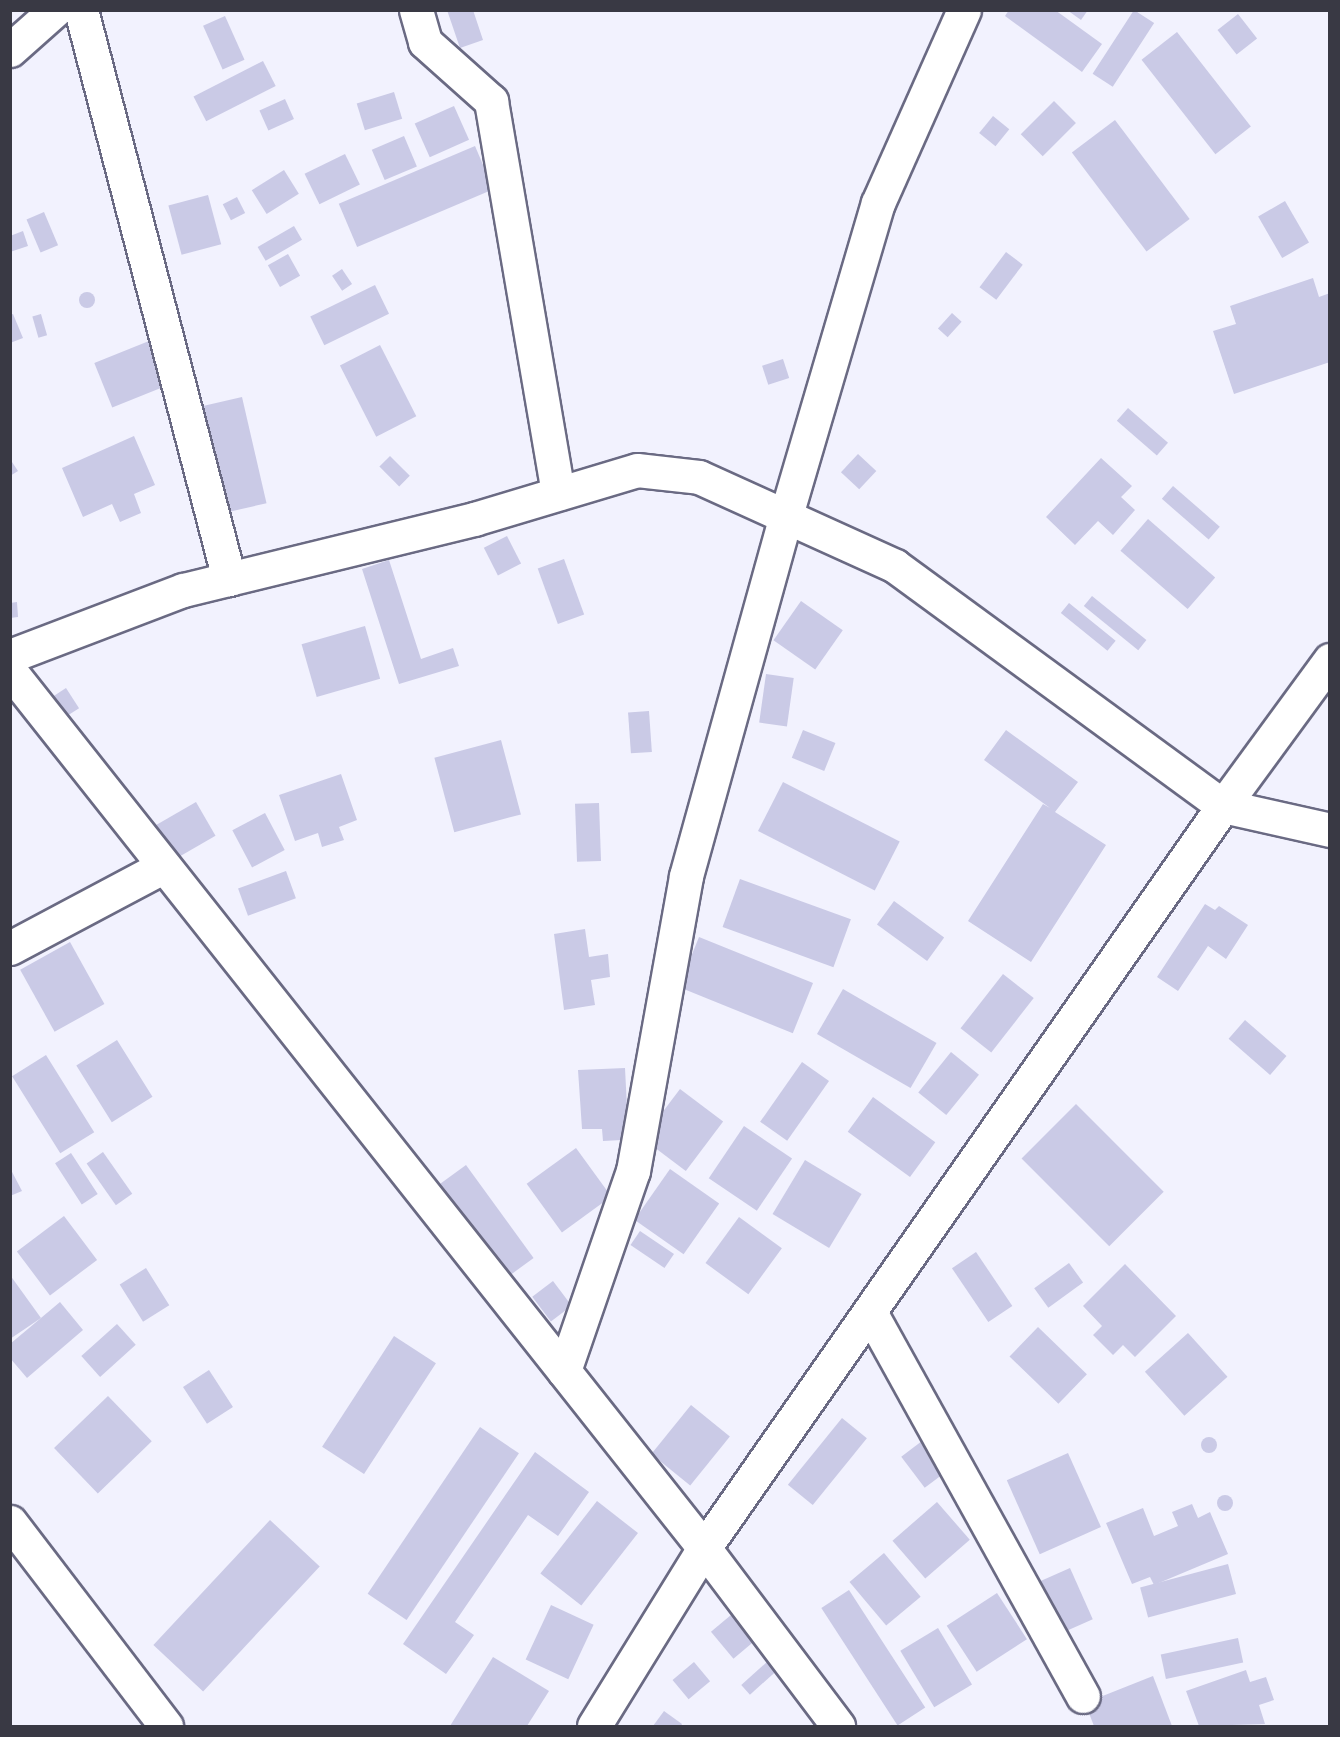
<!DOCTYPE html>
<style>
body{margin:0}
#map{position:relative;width:1340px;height:1737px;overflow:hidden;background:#f2f2fe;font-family:"Public Sans",sans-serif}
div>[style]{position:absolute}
.building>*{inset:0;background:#cacae6;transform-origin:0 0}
.round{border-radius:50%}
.roads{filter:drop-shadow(2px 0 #6a6a83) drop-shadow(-2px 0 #6a6a83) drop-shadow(0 2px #6a6a83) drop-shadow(0 -2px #6a6a83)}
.street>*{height:33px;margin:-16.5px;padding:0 16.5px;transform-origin:16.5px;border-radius:16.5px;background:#fff}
span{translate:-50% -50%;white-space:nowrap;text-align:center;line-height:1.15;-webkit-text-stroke:5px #fff;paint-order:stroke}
.frame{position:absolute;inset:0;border:12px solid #393944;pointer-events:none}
</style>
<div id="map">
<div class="building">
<i style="clip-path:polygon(447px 10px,473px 10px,483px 40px,460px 48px)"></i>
<i style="clip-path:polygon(1009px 10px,1055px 10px,1102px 44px,1082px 72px,1005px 16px)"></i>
<i style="clip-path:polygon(1067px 10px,1088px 10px,1081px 20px)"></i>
<i style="left:1134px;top:10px;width:24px;height:76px;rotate:33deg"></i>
<i style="left:1238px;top:14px;width:31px;height:26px;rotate:52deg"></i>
<i style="left:225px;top:16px;width:48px;height:24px;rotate:66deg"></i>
<i style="left:1177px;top:32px;width:120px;height:45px;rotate:52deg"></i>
<i style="left:263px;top:61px;width:28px;height:78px;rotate:63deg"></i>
<i style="left:394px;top:92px;width:28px;height:39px;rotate:73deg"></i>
<i style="left:285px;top:99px;width:22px;height:28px;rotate:66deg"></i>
<i style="left:1054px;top:101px;width:31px;height:47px;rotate:45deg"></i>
<i style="left:454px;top:106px;width:37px;height:43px;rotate:66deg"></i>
<i style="left:993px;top:116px;width:21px;height:22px;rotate:39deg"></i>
<i style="left:1115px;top:120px;width:124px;height:54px;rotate:53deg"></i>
<i style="left:404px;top:136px;width:33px;height:35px;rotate:67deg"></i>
<i style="left:475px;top:146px;width:47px;height:148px;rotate:67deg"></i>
<i style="left:345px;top:154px;width:34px;height:45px;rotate:64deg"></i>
<i style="left:284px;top:170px;width:28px;height:38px;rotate:58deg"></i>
<i style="left:208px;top:195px;width:51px;height:41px;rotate:75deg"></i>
<i style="left:237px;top:197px;width:18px;height:16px;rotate:63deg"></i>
<i style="left:1285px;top:201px;width:48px;height:31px;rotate:60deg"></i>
<i style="left:44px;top:212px;width:36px;height:19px;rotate:67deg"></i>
<i style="left:294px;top:226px;width:16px;height:42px;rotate:60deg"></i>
<i style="clip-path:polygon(23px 231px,28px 246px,10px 252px,10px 236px)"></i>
<i style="left:1006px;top:252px;width:21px;height:44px;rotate:37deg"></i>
<i style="left:288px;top:254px;width:25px;height:23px;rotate:61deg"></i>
<i style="left:342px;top:269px;width:18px;height:12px;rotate:56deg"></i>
<i style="clip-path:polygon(1313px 278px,1319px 297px,1330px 293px,1330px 362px,1234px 394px,1213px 331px,1236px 324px,1230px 306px)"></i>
<i style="left:375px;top:285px;width:32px;height:72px;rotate:64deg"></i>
<i class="round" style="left:79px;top:292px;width:16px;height:16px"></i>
<i style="left:952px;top:313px;width:13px;height:21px;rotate:42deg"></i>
<i style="clip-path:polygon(13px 314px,23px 338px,10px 343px,10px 315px)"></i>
<i style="left:41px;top:314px;width:22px;height:9px;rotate:74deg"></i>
<i style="left:149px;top:341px;width:48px;height:59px;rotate:68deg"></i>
<i style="left:380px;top:345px;width:80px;height:45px;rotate:63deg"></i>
<i style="left:783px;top:359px;width:20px;height:22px;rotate:72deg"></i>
<i style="left:242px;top:397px;width:109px;height:40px;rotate:77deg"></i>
<i style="left:1128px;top:408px;width:53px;height:17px;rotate:41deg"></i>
<i style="clip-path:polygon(134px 436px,155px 485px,134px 494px,141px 513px,120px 522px,112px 504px,83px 517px,62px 468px)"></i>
<i style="left:858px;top:454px;width:25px;height:25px;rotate:43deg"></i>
<i style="left:390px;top:456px;width:28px;height:15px;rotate:45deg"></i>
<i style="clip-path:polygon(1101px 458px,1132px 486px,1121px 497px,1135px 510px,1113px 535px,1098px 521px,1075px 545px,1046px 517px)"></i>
<i style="clip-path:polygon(10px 459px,18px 471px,10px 476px)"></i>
<i style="left:1173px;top:486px;width:62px;height:17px;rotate:41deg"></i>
<i style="left:1148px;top:519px;width:89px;height:42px;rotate:41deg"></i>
<i style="left:507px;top:536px;width:31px;height:26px;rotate:63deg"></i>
<i style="left:564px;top:559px;width:59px;height:28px;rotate:70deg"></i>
<i style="clip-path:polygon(389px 560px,421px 659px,453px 648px,459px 666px,399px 684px,362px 569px)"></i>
<i style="left:1092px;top:596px;width:70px;height:13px;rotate:39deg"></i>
<i style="left:801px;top:601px;width:51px;height:48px;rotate:35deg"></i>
<i style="clip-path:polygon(17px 602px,18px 617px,10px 618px,10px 603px)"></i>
<i style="left:1069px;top:603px;width:60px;height:13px;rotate:39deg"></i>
<i style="left:365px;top:626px;width:55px;height:66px;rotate:74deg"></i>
<i style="left:766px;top:674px;width:28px;height:49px;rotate:8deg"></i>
<i style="left:66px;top:688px;width:24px;height:16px;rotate:57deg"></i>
<i style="left:649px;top:711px;width:41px;height:21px;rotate:86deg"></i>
<i style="left:803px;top:730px;width:35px;height:30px;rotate:22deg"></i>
<i style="clip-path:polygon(1006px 730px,1078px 782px,1055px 812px,1106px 845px,1031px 962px,968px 921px,1043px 804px,1050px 808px,984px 760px)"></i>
<i style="left:501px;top:740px;width:77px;height:69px;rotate:75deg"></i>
<i style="clip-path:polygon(341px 774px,357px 820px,339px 827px,344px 840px,322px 847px,318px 833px,295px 841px,279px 795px)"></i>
<i style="left:783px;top:782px;width:131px;height:55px;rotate:27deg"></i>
<i style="left:196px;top:802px;width:39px;height:46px;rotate:60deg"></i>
<i style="left:599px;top:803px;width:58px;height:24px;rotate:88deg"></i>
<i style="left:265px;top:813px;width:42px;height:37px;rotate:62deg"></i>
<i style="left:286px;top:871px;width:29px;height:51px;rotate:70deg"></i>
<i style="left:740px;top:879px;width:118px;height:51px;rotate:20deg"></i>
<i style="left:894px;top:901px;width:62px;height:29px;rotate:36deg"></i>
<i style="clip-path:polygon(1205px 904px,1215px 910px,1219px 906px,1248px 925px,1226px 959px,1208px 946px,1178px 991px,1157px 977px)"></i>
<i style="clip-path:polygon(585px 929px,589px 957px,608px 954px,610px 977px,591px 980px,595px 1005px,564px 1010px,554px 934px)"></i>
<i style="left:699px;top:937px;width:123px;height:54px;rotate:22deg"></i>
<i style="left:70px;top:942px;width:71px;height:57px;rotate:61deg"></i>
<i style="left:1003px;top:974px;width:39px;height:69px;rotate:38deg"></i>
<i style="left:843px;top:989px;width:108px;height:52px;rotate:30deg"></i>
<i style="left:1245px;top:1020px;width:55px;height:25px;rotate:41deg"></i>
<i style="left:117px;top:1040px;width:67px;height:48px;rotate:58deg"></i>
<i style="left:951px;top:1052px;width:36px;height:52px;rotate:39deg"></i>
<i style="left:46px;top:1055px;width:91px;height:40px;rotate:58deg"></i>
<i style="left:802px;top:1062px;width:33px;height:73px;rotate:35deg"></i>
<i style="clip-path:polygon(625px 1068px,628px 1127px,622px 1127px,622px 1140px,603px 1141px,602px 1129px,582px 1129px,578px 1070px)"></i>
<i style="left:680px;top:1089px;width:54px;height:62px;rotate:37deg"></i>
<i style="left:873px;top:1097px;width:77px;height:43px;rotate:36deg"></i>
<i style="left:1076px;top:1104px;width:124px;height:77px;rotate:45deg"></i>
<i style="left:744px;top:1126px;width:58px;height:63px;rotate:34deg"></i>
<i style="left:576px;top:1148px;width:60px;height:61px;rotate:54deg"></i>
<i style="left:103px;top:1152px;width:51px;height:20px;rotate:55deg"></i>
<i style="left:71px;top:1153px;width:49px;height:19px;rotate:57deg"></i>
<i style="left:805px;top:1160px;width:66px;height:63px;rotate:31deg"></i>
<i style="left:466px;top:1165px;width:115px;height:34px;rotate:54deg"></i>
<i style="clip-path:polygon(10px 1168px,22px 1191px,10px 1196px)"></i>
<i style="left:670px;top:1169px;width:60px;height:62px;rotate:35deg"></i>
<i style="left:64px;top:1216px;width:55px;height:59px;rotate:53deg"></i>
<i style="left:739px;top:1217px;width:53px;height:57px;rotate:36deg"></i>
<i style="left:640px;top:1231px;width:41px;height:17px;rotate:34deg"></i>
<i style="left:976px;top:1252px;width:65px;height:29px;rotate:56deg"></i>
<i style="left:1069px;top:1263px;width:24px;height:43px;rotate:54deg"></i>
<i style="clip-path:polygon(1125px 1264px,1176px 1316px,1135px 1357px,1123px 1345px,1113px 1355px,1093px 1335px,1102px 1326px,1083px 1306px)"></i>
<i style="left:146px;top:1268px;width:44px;height:31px;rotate:58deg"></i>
<i style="clip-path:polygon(10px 1275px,41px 1318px,10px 1339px)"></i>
<i style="left:553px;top:1281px;width:31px;height:26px;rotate:53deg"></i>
<i style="clip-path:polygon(60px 1302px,83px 1330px,27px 1378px,10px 1358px,10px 1344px)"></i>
<i style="left:117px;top:1324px;width:28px;height:48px;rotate:48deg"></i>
<i style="left:1038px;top:1327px;width:68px;height:41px;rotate:44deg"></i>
<i style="left:1188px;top:1333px;width:59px;height:58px;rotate:48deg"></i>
<i style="left:394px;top:1336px;width:50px;height:132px;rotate:33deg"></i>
<i style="left:209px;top:1370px;width:44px;height:31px;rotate:57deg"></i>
<i style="left:108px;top:1396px;width:63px;height:75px;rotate:46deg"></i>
<i style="left:691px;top:1405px;width:50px;height:63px;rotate:39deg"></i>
<i style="left:842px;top:1418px;width:32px;height:86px;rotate:39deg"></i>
<i style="left:480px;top:1427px;width:47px;height:201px;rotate:34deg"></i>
<i class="round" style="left:1201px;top:1437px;width:16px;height:16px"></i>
<i style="left:922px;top:1441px;width:39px;height:26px;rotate:53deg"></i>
<i style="clip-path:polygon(535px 1452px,589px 1492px,558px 1536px,528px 1515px,455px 1622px,474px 1635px,446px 1674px,403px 1644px)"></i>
<i style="left:1068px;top:1453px;width:81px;height:67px;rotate:66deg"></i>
<i class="round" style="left:1217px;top:1495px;width:16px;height:16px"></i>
<i style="left:597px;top:1501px;width:52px;height:92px;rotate:38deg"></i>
<i style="left:937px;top:1502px;width:50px;height:59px;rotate:49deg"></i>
<i style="clip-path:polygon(1192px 1504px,1198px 1518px,1210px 1512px,1228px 1554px,1154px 1585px,1150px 1577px,1132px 1584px,1106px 1523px,1143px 1508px,1154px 1536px,1178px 1526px,1172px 1512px)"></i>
<i style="left:270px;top:1520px;width:68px;height:171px;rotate:43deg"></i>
<i style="left:884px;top:1553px;width:57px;height:45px;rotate:50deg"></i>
<i style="left:1228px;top:1564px;width:31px;height:91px;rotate:75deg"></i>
<i style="left:1070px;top:1568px;width:56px;height:34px;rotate:66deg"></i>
<i style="left:849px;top:1590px;width:140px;height:33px;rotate:57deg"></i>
<i style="left:997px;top:1593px;width:55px;height:60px;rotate:57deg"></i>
<i style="left:551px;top:1605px;width:47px;height:60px;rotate:25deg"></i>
<i style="left:737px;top:1610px;width:35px;height:34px;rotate:50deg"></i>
<i style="left:938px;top:1628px;width:66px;height:44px;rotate:59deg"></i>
<i style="left:1238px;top:1638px;width:25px;height:79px;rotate:78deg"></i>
<i style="clip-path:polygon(493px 1657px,549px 1691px,527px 1726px,450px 1726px)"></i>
<i style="left:768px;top:1661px;width:13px;height:36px;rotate:48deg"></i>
<i style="left:694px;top:1662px;width:25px;height:28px;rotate:50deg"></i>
<i style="clip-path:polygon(1246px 1670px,1250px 1682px,1266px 1677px,1274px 1700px,1259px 1705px,1265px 1724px,1199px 1726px,1186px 1691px)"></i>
<i style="clip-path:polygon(1153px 1676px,1172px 1726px,1094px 1726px,1085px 1703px)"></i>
<i style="clip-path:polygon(664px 1711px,682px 1724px,681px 1726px,653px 1726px)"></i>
</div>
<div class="roads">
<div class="street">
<i style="left:81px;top:10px;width:588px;rotate:75.42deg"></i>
<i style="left:416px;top:10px;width:33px;rotate:74deg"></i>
<i style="left:425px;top:42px;width:89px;rotate:41.8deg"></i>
<i style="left:491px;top:101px;width:398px;rotate:80.3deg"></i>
<i style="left:10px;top:50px;width:60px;rotate:-41.6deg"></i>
<i style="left:10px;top:656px;width:185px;rotate:-20.9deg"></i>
<i style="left:183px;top:590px;width:300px;rotate:-13.7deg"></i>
<i style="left:474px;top:519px;width:170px;rotate:-16.7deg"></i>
<i style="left:637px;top:470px;width:62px;rotate:6.4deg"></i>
<i style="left:699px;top:477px;width:215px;rotate:24.4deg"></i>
<i style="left:895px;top:566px;width:406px;rotate:36.2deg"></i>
<i style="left:1223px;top:806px;width:110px;rotate:12.6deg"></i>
<i style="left:10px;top:671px;width:1118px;rotate:51.64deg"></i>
<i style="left:704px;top:1548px;width:223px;rotate:53deg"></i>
<i style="left:10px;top:948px;width:174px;rotate:-28deg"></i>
<i style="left:870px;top:1312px;width:439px;rotate:61deg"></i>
<i style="left:564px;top:1371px;width:212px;rotate:-71deg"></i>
<i style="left:633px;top:1171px;width:300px;rotate:-79.8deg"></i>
<i style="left:686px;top:876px;width:375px;rotate:-74.5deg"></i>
<i style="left:786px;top:515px;width:325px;rotate:-73.6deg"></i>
<i style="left:878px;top:203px;width:211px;rotate:-66deg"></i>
<i style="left:10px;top:1522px;width:257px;rotate:52.6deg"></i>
<i style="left:594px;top:1726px;width:209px;rotate:-58.3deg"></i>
<i style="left:704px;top:1548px;width:905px;rotate:-55.03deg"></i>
<i style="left:1223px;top:806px;width:181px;rotate:-53.8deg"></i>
</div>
</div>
<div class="frame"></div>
</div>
